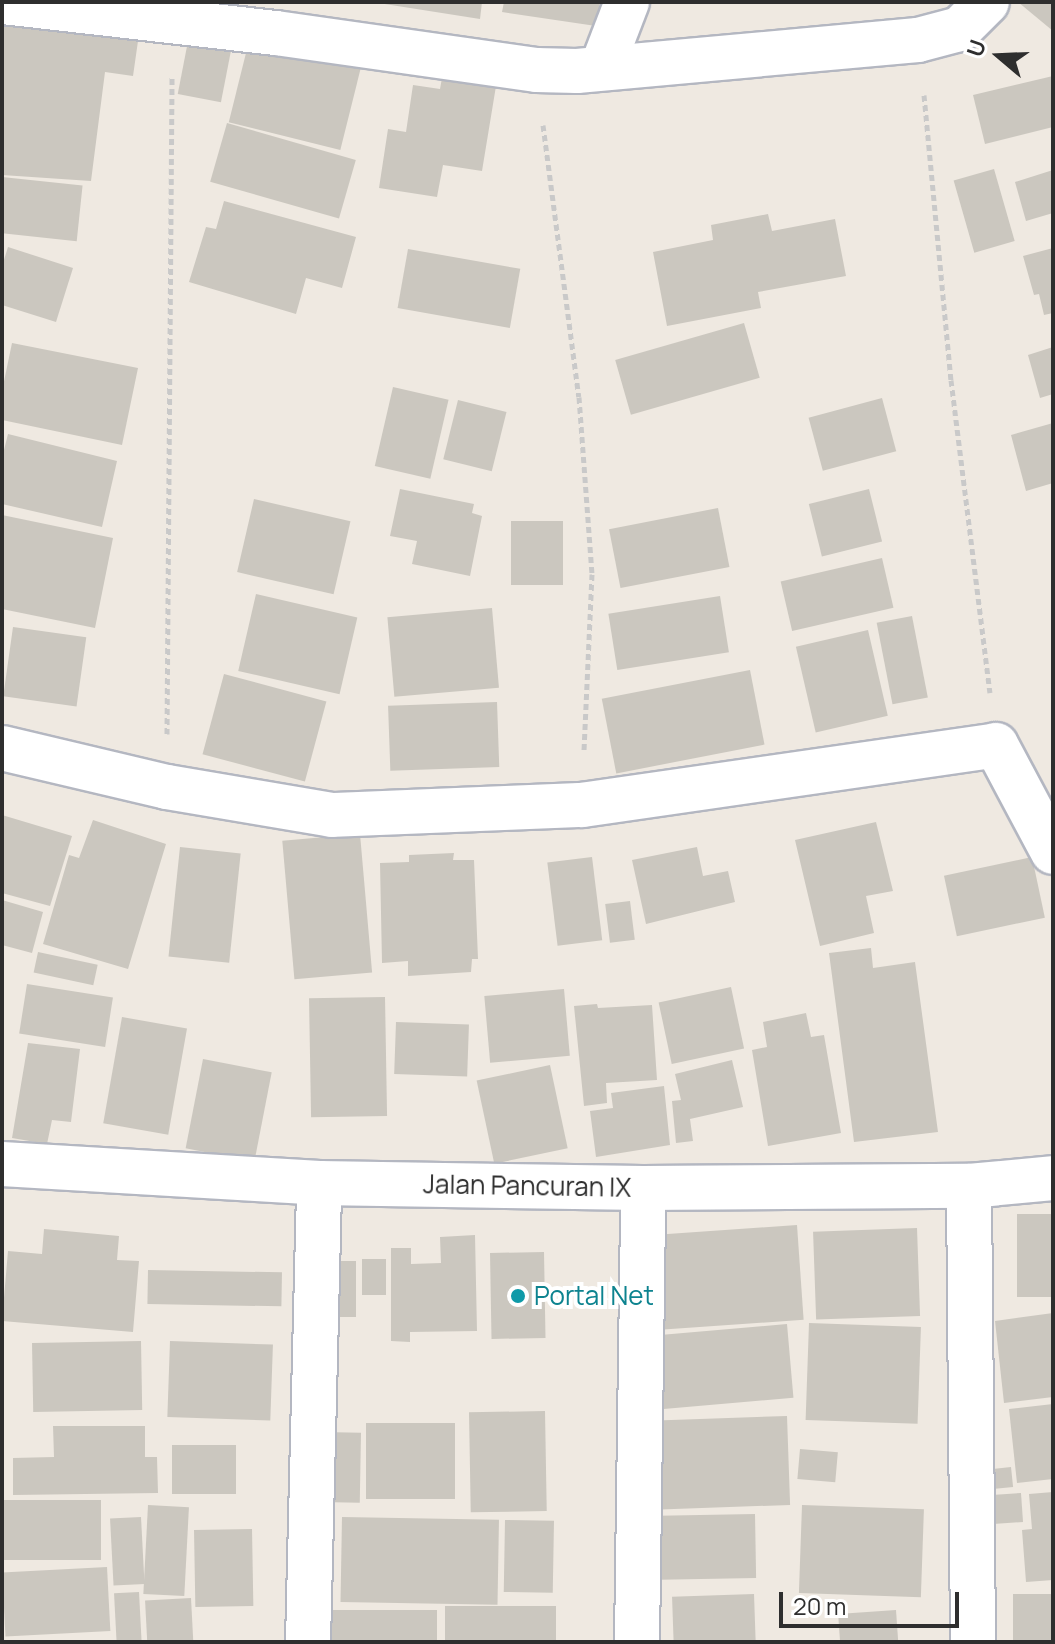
<!DOCTYPE html>
<style>
body{margin:0}
#map{position:relative;width:1055px;height:1644px;overflow:hidden;background:#efe9e1;font-family:Manrope,sans-serif}
div>[style]{position:absolute}
.building>*{inset:0;background:#cbc7bf;transform-origin:0 0}
.path>*{height:5px;margin-top:-2.5px;transform-origin:0;background:repeating-linear-gradient(90deg,#c9c9c9 0 6px,transparent 0 10px)}
.roads{filter:drop-shadow(2px 0 #b4b7c1) drop-shadow(-2px 0 #b4b7c1) drop-shadow(0 2px #b4b7c1) drop-shadow(0 -2px #b4b7c1)}
.minor>*{height:44px;margin:-22px;padding:0 22px;transform-origin:22px;border-radius:22px;background:#fff}
.dots>*{width:22px;height:22px;translate:-50% -50%;box-sizing:border-box;border:4px solid #fff;border-radius:50%}
span{translate:-50% -50%;white-space:nowrap;text-align:center;line-height:1.15;-webkit-text-stroke:8px #fff;paint-order:stroke}
.street-label{font-size:26px;color:#2e2e2e}
.culture-label{font-size:26px;color:#0d838f}
.left{translate:0 -50%;text-align:left}
.frame{position:absolute;inset:0;border:4px solid #2e2e2e;pointer-events:none}
.north{position:absolute;left:959px;top:16px;width:80px;height:80px;-webkit-text-stroke:6px #fff;paint-order:stroke;rotate:289deg;font-size:22px;font-weight:700;line-height:32px;text-align:center;color:#2e2e2e}
.north::after{content:'';display:block;margin:auto;width:28px;height:36px;background:#2e2e2e;clip-path:polygon(50% 0,100% 100%,50% 72%,0 100%)}
.scale{position:absolute;left:779px;top:1592px;width:180px;height:36px;box-sizing:border-box;border:4px solid #2e2e2e;border-top:0;padding-left:10px;font-size:24px;line-height:28px;white-space:nowrap;color:#2e2e2e;-webkit-text-stroke:6px #fff;paint-order:stroke}
</style>
<div id="map">
<div class="building">
<i style="clip-path:polygon(372px 2px,482px 2px,480px 19px)"></i>
<i style="clip-path:polygon(504px 2px,600px 2px,596px 26px,502px 12px)"></i>
<i style="clip-path:polygon(1018px 2px,1053px 2px,1053px 31px)"></i>
<i style="clip-path:polygon(2px 18px,139px 34px,133px 76px,105px 72px,91px 181px,2px 175px)"></i>
<i style="left:251px;top:33px;width:115px;height:92px;rotate:14deg"></i>
<i style="left:189px;top:36px;width:44px;height:59px;rotate:11deg"></i>
<i style="clip-path:polygon(1053px 76px,1053px 127px,985px 144px,973px 95px)"></i>
<i style="clip-path:polygon(442px 78px,496px 86px,482px 171px,443px 165px,437px 197px,379px 188px,388px 129px,406px 132px,413px 85px,440px 89px)"></i>
<i style="left:227px;top:123px;width:134px;height:61px;rotate:16deg"></i>
<i style="left:994px;top:169px;width:75px;height:42px;rotate:74deg"></i>
<i style="clip-path:polygon(1053px 170px,1053px 213px,1026px 221px,1015px 182px)"></i>
<i style="left:2px;top:177px;width:81px;height:56px;rotate:6deg"></i>
<i style="clip-path:polygon(224px 201px,356px 237px,342px 288px,306px 278px,296px 314px,189px 282px,206px 227px,216px 229px)"></i>
<i style="clip-path:polygon(768px 214px,772px 231px,835px 219px,846px 276px,758px 292px,761px 308px,667px 326px,653px 252px,713px 240px,711px 225px)"></i>
<i style="clip-path:polygon(8px 247px,73px 268px,56px 322px,2px 305px,2px 266px)"></i>
<i style="clip-path:polygon(1053px 248px,1053px 313px,1044px 315px,1039px 294px,1034px 295px,1023px 256px)"></i>
<i style="left:408px;top:249px;width:114px;height:60px;rotate:10deg"></i>
<i style="left:744px;top:323px;width:57px;height:134px;rotate:74deg"></i>
<i style="clip-path:polygon(12px 343px,138px 368px,122px 445px,2px 420px,2px 391px)"></i>
<i style="clip-path:polygon(1053px 347px,1053px 394px,1040px 398px,1028px 355px)"></i>
<i style="left:393px;top:387px;width:57px;height:81px;rotate:13deg"></i>
<i style="left:882px;top:398px;width:55px;height:76px;rotate:75deg"></i>
<i style="left:458px;top:400px;width:50px;height:61px;rotate:14deg"></i>
<i style="clip-path:polygon(1053px 423px,1053px 483px,1026px 491px,1011px 435px)"></i>
<i style="clip-path:polygon(8px 434px,117px 461px,102px 527px,2px 504px,2px 458px)"></i>
<i style="clip-path:polygon(400px 489px,474px 504px,472px 513px,482px 516px,470px 576px,412px 564px,417px 541px,390px 536px)"></i>
<i style="left:869px;top:489px;width:54px;height:62px;rotate:76deg"></i>
<i style="left:254px;top:499px;width:99px;height:75px;rotate:13deg"></i>
<i style="left:718px;top:508px;width:60px;height:111px;rotate:79deg"></i>
<i style="clip-path:polygon(2px 515px,113px 538px,95px 628px,2px 609px)"></i>
<i style="left:511px;top:521px;width:52px;height:64px"></i>
<i style="left:882px;top:558px;width:51px;height:104px;rotate:77deg"></i>
<i style="left:256px;top:594px;width:104px;height:79px;rotate:13deg"></i>
<i style="left:720px;top:596px;width:57px;height:113px;rotate:81deg"></i>
<i style="left:492px;top:608px;width:80px;height:105px;rotate:85deg"></i>
<i style="left:912px;top:616px;width:83px;height:36px;rotate:79deg"></i>
<i style="left:13px;top:627px;width:74px;height:70px;rotate:8deg"></i>
<i style="left:868px;top:630px;width:88px;height:74px;rotate:77deg"></i>
<i style="left:750px;top:670px;width:76px;height:151px;rotate:79deg"></i>
<i style="left:224px;top:674px;width:106px;height:83px;rotate:15deg"></i>
<i style="left:497px;top:702px;width:65px;height:109px;rotate:88deg"></i>
<i style="clip-path:polygon(2px 815px,72px 836px,50px 906px,2px 893px)"></i>
<i style="clip-path:polygon(93px 820px,166px 844px,128px 969px,43px 944px,69px 855px,79px 858px)"></i>
<i style="clip-path:polygon(876px 822px,893px 891px,866px 896px,874px 933px,820px 946px,795px 840px)"></i>
<i style="left:360px;top:834px;width:139px;height:78px;rotate:85deg"></i>
<i style="left:180px;top:847px;width:61px;height:110px;rotate:6deg"></i>
<i style="clip-path:polygon(697px 847px,703px 876px,728px 871px,735px 902px,646px 924px,632px 860px)"></i>
<i style="clip-path:polygon(454px 853px,453px 860px,474px 860px,478px 959px,472px 959px,471px 972px,408px 976px,408px 961px,382px 963px,380px 863px,409px 862px,409px 855px)"></i>
<i style="left:592px;top:857px;width:84px;height:45px;rotate:83deg"></i>
<i style="left:1032px;top:857px;width:62px;height:90px;rotate:78deg"></i>
<i style="clip-path:polygon(2px 900px,43px 912px,32px 953px,2px 945px)"></i>
<i style="left:630px;top:901px;width:39px;height:25px;rotate:83deg"></i>
<i style="clip-path:polygon(871px 948px,873px 968px,915px 962px,938px 1132px,854px 1142px,829px 953px)"></i>
<i style="left:38px;top:952px;width:61px;height:21px;rotate:12deg"></i>
<i style="left:27px;top:984px;width:87px;height:50px;rotate:9deg"></i>
<i style="left:731px;top:987px;width:63px;height:74px;rotate:78deg"></i>
<i style="left:564px;top:989px;width:67px;height:80px;rotate:85deg"></i>
<i style="left:385px;top:997px;width:119px;height:76px;rotate:89deg"></i>
<i style="clip-path:polygon(597px 1004px,598px 1008px,652px 1005px,657px 1080px,606px 1083px,607px 1103px,584px 1106px,574px 1006px)"></i>
<i style="clip-path:polygon(806px 1013px,811px 1037px,824px 1035px,841px 1133px,768px 1146px,752px 1050px,767px 1047px,763px 1022px)"></i>
<i style="left:122px;top:1017px;width:66px;height:108px;rotate:10deg"></i>
<i style="left:396px;top:1022px;width:73px;height:52px;rotate:2deg"></i>
<i style="clip-path:polygon(28px 1043px,80px 1049px,71px 1122px,52px 1120px,47px 1144px,12px 1138px)"></i>
<i style="left:203px;top:1059px;width:70px;height:91px;rotate:11deg"></i>
<i style="clip-path:polygon(732px 1060px,743px 1107px,690px 1119px,693px 1141px,676px 1143px,672px 1101px,681px 1100px,675px 1074px)"></i>
<i style="left:550px;top:1065px;width:85px;height:75px;rotate:78deg"></i>
<i style="clip-path:polygon(664px 1086px,670px 1145px,596px 1157px,590px 1111px,613px 1108px,611px 1093px)"></i>
<i style="left:1053px;top:1214px;width:83px;height:36px;rotate:90deg"></i>
<i style="left:797px;top:1225px;width:95px;height:151px;rotate:86deg"></i>
<i style="left:917px;top:1228px;width:88px;height:104px;rotate:88deg"></i>
<i style="clip-path:polygon(44px 1229px,119px 1236px,117px 1260px,139px 1261px,133px 1332px,2px 1321px,8px 1251px,42px 1254px)"></i>
<i style="clip-path:polygon(475px 1235px,477px 1331px,410px 1332px,410px 1342px,391px 1341px,391px 1248px,411px 1248px,411px 1264px,441px 1263px,440px 1237px)"></i>
<i style="left:544px;top:1252px;width:86px;height:54px;rotate:89deg"></i>
<i style="left:362px;top:1259px;width:24px;height:36px"></i>
<i style="left:318px;top:1261px;width:38px;height:56px"></i>
<i style="left:148px;top:1270px;width:134px;height:34px;rotate:1deg"></i>
<i style="clip-path:polygon(1053px 1313px,1053px 1397px,1004px 1403px,995px 1321px)"></i>
<i style="left:809px;top:1323px;width:112px;height:97px;rotate:2deg"></i>
<i style="left:787px;top:1324px;width:74px;height:136px;rotate:85deg"></i>
<i style="left:141px;top:1341px;width:69px;height:109px;rotate:89deg"></i>
<i style="left:170px;top:1341px;width:103px;height:76px;rotate:2deg"></i>
<i style="clip-path:polygon(1053px 1404px,1053px 1479px,1017px 1483px,1009px 1409px)"></i>
<i style="left:545px;top:1411px;width:100px;height:76px;rotate:89deg"></i>
<i style="left:787px;top:1416px;width:89px;height:130px;rotate:88deg"></i>
<i style="left:366px;top:1423px;width:89px;height:76px"></i>
<i style="clip-path:polygon(53px 1426px,145px 1426px,145px 1457px,157px 1457px,158px 1493px,13px 1495px,13px 1458px,54px 1457px)"></i>
<i style="left:322px;top:1432px;width:39px;height:70px;rotate:1deg"></i>
<i style="left:172px;top:1445px;width:64px;height:49px"></i>
<i style="left:800px;top:1449px;width:38px;height:30px;rotate:5deg"></i>
<i style="left:1011px;top:1467px;width:20px;height:23px;rotate:84deg"></i>
<i style="clip-path:polygon(1053px 1492px,1053px 1580px,1026px 1582px,1022px 1530px,1032px 1529px,1029px 1494px)"></i>
<i style="left:1021px;top:1493px;width:29px;height:37px;rotate:86deg"></i>
<i style="left:101px;top:1500px;width:60px;height:99px;rotate:90deg"></i>
<i style="left:148px;top:1505px;width:41px;height:89px;rotate:3deg"></i>
<i style="left:802px;top:1505px;width:122px;height:88px;rotate:2deg"></i>
<i style="left:755px;top:1514px;width:64px;height:96px;rotate:89deg"></i>
<i style="left:141px;top:1517px;width:67px;height:31px;rotate:87deg"></i>
<i style="left:342px;top:1517px;width:157px;height:85px;rotate:1deg"></i>
<i style="left:505px;top:1520px;width:49px;height:72px;rotate:1deg"></i>
<i style="left:252px;top:1529px;width:77px;height:58px;rotate:89deg"></i>
<i style="left:107px;top:1567px;width:64px;height:105px;rotate:87deg"></i>
<i style="left:139px;top:1592px;width:50px;height:25px;rotate:87deg"></i>
<i style="left:754px;top:1594px;width:48px;height:82px;rotate:88deg"></i>
<i style="left:1053px;top:1594px;width:48px;height:40px;rotate:90deg"></i>
<i style="left:191px;top:1598px;width:44px;height:46px;rotate:87deg"></i>
<i style="left:556px;top:1606px;width:36px;height:111px;rotate:90deg"></i>
<i style="left:437px;top:1610px;width:32px;height:126px;rotate:90deg"></i>
<i style="left:896px;top:1610px;width:32px;height:58px;rotate:86deg"></i>
</div>
<div class="path">
<i style="left:924px;top:95px;width:286px;rotate:84.6deg"></i>
<i style="left:951px;top:380px;width:315px;rotate:82.9deg"></i>
<i style="left:543px;top:125px;width:274px;rotate:82.5deg"></i>
<i style="left:579px;top:397px;width:177px;rotate:85.8deg"></i>
<i style="left:592px;top:574px;width:178px;rotate:92.6deg"></i>
<i style="left:167px;top:734px;width:658px;rotate:-89.56deg"></i>
</div>
<div class="roads">
<div class="minor">
<i style="left:3px;top:2px;width:275px;rotate:6.5deg"></i>
<i style="left:276px;top:33px;width:263px;rotate:8.1deg"></i>
<i style="left:536px;top:70px;width:41px;rotate:1.4deg"></i>
<i style="left:577px;top:71px;width:342px;rotate:-5.2deg"></i>
<i style="left:918px;top:40px;width:43px;rotate:-14.7deg"></i>
<i style="left:960px;top:29px;width:38px;rotate:-45deg"></i>
<i style="left:602px;top:67px;width:70px;rotate:-69deg"></i>
<i style="left:2px;top:748px;width:170px;rotate:13.3deg"></i>
<i style="left:167px;top:787px;width:167px;rotate:9.6deg"></i>
<i style="left:332px;top:815px;width:250px;rotate:-2.3deg"></i>
<i style="left:582px;top:805px;width:418px;rotate:-8.2deg"></i>
<i style="left:996px;top:745px;width:121px;rotate:62deg"></i>
<i style="left:2px;top:1164px;width:318px;rotate:3.4deg"></i>
<i style="left:319px;top:1183px;width:324px;rotate:0.9deg"></i>
<i style="left:643px;top:1188px;width:326px;rotate:-0.4deg"></i>
<i style="left:969px;top:1186px;width:84px;rotate:-5.4deg"></i>
<i style="left:969px;top:1186px;width:456px;rotate:89.5deg"></i>
<i style="left:308px;top:1642px;width:459px;rotate:-88.6deg"></i>
<i style="left:637px;top:1642px;width:454px;rotate:-89.2deg"></i>
</div>
</div>
<div class="dots">
<i style="left:518px;top:1296px;background:#0f9aa8"></i>
</div>
<div class="street-label">
<span style="left:527px;top:1186px;rotate:1deg">Jalan Pancuran IX</span>
</div>
<div class="culture-label">
<span class="left" style="left:534px;top:1296px">Portal Net</span>
</div>
<div class="frame"></div>
<div class="north">U</div>
<div class="scale">20 m</div>
</div>
